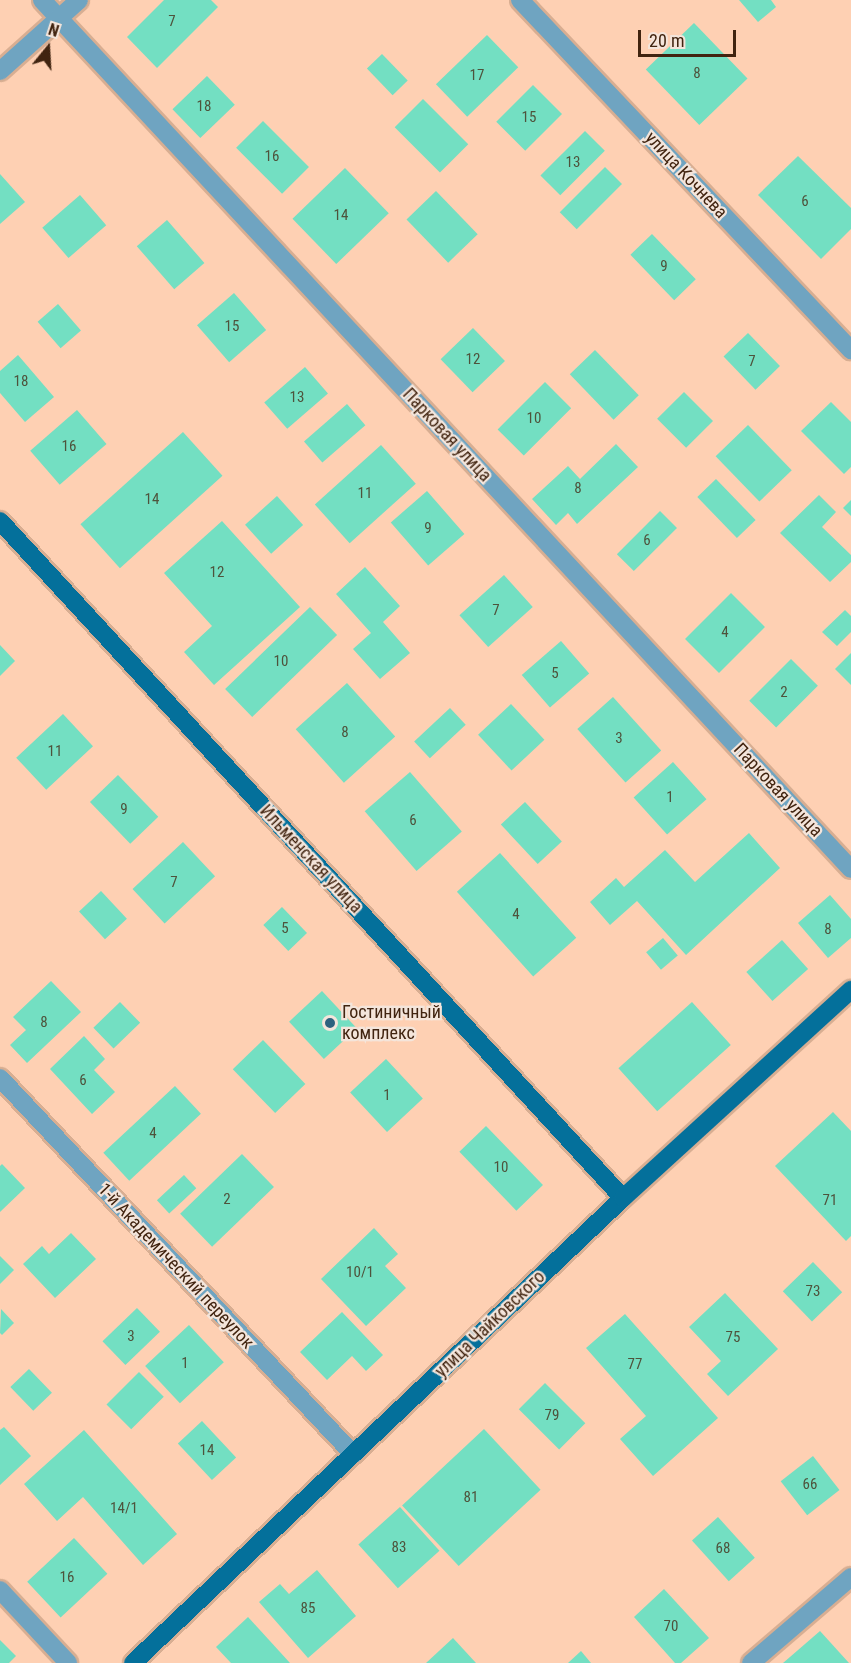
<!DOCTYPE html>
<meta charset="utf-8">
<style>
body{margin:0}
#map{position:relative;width:851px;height:1663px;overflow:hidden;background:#fed0b3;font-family:"Roboto Condensed",sans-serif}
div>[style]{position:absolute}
.building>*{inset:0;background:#73dfc2;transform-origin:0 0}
.roads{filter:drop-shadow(2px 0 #d8ae92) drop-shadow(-2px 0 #d8ae92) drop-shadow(0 2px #d8ae92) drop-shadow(0 -2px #d8ae92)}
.minor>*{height:18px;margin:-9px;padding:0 9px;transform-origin:9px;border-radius:9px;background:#6fa4c1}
.major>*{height:18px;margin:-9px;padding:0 9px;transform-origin:9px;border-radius:9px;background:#04709b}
.dots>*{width:16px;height:16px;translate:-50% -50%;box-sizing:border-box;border:3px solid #f4e5db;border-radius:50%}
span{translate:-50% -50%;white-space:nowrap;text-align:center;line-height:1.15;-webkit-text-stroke:4.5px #f4e5db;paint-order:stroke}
.number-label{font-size:15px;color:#4e533c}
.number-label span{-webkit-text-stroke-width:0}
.street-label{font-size:18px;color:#412410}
.poi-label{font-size:18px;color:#412410}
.left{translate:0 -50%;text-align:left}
.north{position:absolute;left:18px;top:18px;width:60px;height:60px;-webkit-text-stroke:4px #f4e5db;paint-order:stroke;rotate:18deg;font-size:16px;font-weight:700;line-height:24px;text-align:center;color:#412410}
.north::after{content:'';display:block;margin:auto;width:21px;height:27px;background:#412410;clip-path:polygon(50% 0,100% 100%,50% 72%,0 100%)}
.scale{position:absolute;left:638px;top:30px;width:98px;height:27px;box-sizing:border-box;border:3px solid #412410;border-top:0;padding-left:8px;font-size:18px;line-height:21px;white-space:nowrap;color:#412410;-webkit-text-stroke:4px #f4e5db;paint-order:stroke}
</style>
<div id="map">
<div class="building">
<i style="clip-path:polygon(164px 0,211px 0,218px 7px,157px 68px,127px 37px)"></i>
<i style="clip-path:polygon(739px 0,771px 0,776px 7px,758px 22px)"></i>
<i style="left:694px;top:23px;width:77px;height:67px;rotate:46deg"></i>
<i style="left:487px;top:35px;width:45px;height:71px;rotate:46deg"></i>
<i style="left:382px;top:54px;width:37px;height:21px;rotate:46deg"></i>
<i style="left:207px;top:76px;width:40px;height:48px;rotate:46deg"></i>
<i style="left:533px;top:85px;width:41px;height:52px;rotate:45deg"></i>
<i style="left:423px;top:99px;width:64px;height:40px;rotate:45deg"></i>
<i style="left:263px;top:121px;width:65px;height:38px;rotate:45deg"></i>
<i style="left:585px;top:131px;width:28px;height:63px;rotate:45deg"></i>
<i style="clip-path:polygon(798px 156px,851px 208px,851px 229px,821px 259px,758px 195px)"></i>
<i style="left:605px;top:167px;width:24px;height:64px;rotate:45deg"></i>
<i style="left:345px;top:168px;width:63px;height:73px;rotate:46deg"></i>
<i style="clip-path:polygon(0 174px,25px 202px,0 224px)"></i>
<i style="left:436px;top:191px;width:60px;height:41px;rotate:46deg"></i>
<i style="left:80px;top:195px;width:40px;height:50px;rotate:49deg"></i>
<i style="left:167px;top:220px;width:57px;height:40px;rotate:49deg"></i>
<i style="left:652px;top:234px;width:63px;height:30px;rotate:46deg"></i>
<i style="left:234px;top:293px;width:49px;height:49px;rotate:49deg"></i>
<i style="left:58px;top:304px;width:35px;height:27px;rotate:49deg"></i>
<i style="left:473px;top:328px;width:46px;height:45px;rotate:46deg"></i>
<i style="left:748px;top:333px;width:46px;height:34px;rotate:46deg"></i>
<i style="left:595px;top:350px;width:63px;height:35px;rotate:46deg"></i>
<i style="clip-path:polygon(18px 355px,54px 397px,25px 422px,0 393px,0 371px)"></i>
<i style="left:305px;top:367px;width:35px;height:54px;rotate:49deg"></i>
<i style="left:545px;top:382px;width:37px;height:67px;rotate:45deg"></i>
<i style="left:684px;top:392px;width:41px;height:38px;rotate:45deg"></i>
<i style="clip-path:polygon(831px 402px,851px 422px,851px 467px,844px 474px,801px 431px)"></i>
<i style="left:347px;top:404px;width:28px;height:57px;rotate:49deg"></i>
<i style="left:77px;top:410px;width:45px;height:62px;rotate:49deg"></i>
<i style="left:748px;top:425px;width:63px;height:45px;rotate:46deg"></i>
<i style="left:183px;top:432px;width:59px;height:138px;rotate:48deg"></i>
<i style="clip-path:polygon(616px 444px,638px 467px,577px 524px,568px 513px,556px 525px,532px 499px,568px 466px,580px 479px)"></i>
<i style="left:381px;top:445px;width:52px;height:89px;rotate:48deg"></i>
<i style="left:716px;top:479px;width:57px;height:26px;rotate:46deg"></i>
<i style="left:427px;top:491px;width:57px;height:48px;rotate:49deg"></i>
<i style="clip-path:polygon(819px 495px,836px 512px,822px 527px,851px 555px,851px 562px,830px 582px,780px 533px)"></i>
<i style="left:277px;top:496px;width:39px;height:43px;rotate:48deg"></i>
<i style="clip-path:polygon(851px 500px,851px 516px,843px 508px)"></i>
<i style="left:660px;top:511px;width:24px;height:61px;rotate:45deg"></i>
<i style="clip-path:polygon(222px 521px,300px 607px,214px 685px,184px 652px,212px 626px,164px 573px)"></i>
<i style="clip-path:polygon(365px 567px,400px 606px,383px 622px,410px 653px,380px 679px,353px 649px,371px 633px,336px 594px)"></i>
<i style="left:504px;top:575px;width:43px;height:60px;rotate:48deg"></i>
<i style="left:731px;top:593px;width:48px;height:65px;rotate:45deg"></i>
<i style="left:310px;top:607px;width:39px;height:118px;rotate:46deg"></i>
<i style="clip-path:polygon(845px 610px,851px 616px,851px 632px,837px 646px,822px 632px)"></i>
<i style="left:561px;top:641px;width:43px;height:52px;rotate:49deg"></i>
<i style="clip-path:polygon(0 645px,15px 661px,0 676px)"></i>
<i style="clip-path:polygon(851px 653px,851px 685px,835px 669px)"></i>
<i style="left:791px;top:659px;width:38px;height:59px;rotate:45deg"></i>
<i style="left:347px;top:683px;width:72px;height:69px;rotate:48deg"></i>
<i style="left:613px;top:697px;width:72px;height:48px;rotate:48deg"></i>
<i style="left:511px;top:704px;width:49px;height:45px;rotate:47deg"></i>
<i style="left:450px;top:708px;width:23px;height:49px;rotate:47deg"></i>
<i style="left:63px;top:714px;width:44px;height:64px;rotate:47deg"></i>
<i style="left:673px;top:762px;width:50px;height:53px;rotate:48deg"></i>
<i style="left:410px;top:772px;width:79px;height:60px;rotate:49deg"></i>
<i style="left:118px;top:775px;width:58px;height:39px;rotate:46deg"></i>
<i style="left:525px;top:802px;width:54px;height:33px;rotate:47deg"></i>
<i style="clip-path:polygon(749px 833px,780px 868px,686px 955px,637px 901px,610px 925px,590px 902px,616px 878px,624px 887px,665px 850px,695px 882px)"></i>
<i style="left:183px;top:842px;width:47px;height:69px;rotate:47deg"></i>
<i style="left:500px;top:853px;width:114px;height:58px;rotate:48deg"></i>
<i style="left:101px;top:891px;width:38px;height:30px;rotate:47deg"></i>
<i style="clip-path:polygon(830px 895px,851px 919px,851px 938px,828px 958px,798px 923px)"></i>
<i style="left:282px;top:907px;width:36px;height:26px;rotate:46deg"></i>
<i style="left:663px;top:938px;width:23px;height:22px;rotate:50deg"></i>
<i style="left:782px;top:940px;width:39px;height:48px;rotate:48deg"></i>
<i style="clip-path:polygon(51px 981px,81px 1012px,27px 1063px,10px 1045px,26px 1030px,13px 1017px)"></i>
<i style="left:322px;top:991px;width:51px;height:45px;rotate:47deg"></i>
<i style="left:120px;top:1002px;width:29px;height:37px;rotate:46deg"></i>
<i style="left:692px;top:1002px;width:58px;height:99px;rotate:48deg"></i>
<i style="clip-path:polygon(84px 1036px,105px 1059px,94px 1070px,115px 1092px,92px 1114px,50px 1069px)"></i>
<i style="left:263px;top:1040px;width:61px;height:42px;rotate:46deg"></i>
<i style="left:386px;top:1059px;width:54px;height:49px;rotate:47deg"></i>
<i style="left:175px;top:1086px;width:38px;height:98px;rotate:47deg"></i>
<i style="clip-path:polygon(833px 1112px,851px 1131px,851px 1236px,846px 1241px,775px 1166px)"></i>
<i style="left:486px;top:1126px;width:82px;height:37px;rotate:46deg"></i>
<i style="left:242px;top:1154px;width:46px;height:86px;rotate:46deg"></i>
<i style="clip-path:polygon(2px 1164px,25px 1188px,0 1212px,0 1166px)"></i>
<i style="left:184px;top:1175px;width:18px;height:37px;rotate:47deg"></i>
<i style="clip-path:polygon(374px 1228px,398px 1254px,385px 1266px,406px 1288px,366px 1326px,321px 1279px)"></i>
<i style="clip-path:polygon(71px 1233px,96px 1259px,55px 1298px,23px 1264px,42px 1246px,49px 1254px)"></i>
<i style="clip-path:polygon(0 1256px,14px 1270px,0 1284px)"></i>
<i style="left:813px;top:1262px;width:42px;height:42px;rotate:46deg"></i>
<i style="clip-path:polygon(725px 1293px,778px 1349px,728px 1396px,707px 1374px,721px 1361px,689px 1327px)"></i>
<i style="left:137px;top:1308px;width:33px;height:48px;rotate:46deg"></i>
<i style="clip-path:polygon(1px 1309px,14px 1323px,2px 1335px,0 1333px)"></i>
<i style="clip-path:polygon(342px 1312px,383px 1355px,366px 1371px,352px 1356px,327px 1380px,300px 1352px)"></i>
<i style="clip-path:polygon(625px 1314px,718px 1418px,653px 1476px,620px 1439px,646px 1416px,586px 1348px)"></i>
<i style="left:189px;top:1325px;width:51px;height:60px;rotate:47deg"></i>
<i style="left:29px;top:1369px;width:33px;height:26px;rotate:46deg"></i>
<i style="left:139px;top:1372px;width:35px;height:46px;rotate:45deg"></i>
<i style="left:545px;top:1383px;width:57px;height:37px;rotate:45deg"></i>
<i style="left:202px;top:1421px;width:50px;height:33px;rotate:47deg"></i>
<i style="clip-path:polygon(4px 1427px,31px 1456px,0 1485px,0 1430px)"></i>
<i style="left:484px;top:1429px;width:83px;height:112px;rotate:47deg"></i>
<i style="clip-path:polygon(84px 1430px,177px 1534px,143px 1565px,83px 1497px,57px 1521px,24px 1484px)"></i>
<i style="left:813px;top:1456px;width:43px;height:41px;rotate:52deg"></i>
<i style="left:400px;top:1507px;width:59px;height:56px;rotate:48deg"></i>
<i style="left:718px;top:1517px;width:55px;height:35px;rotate:48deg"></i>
<i style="left:74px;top:1538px;width:49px;height:64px;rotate:47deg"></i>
<i style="clip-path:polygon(317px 1570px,356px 1616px,308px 1658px,259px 1602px,280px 1584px,289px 1594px)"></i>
<i style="clip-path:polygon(664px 1589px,709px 1638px,681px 1663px,675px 1663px,634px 1617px)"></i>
<i style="clip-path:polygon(248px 1617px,290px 1663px,231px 1663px,216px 1647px)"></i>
<i style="clip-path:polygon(820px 1631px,849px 1663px,783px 1663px)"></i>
<i style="clip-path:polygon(453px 1638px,476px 1663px,426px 1663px)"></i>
<i style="clip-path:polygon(0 1640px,16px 1656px,9px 1663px,0 1663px)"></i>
<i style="clip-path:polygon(581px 1651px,591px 1663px,568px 1663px)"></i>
</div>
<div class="roads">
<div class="minor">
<i style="left:42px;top:0;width:1187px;rotate:47.05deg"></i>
<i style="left:520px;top:0;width:482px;rotate:46.6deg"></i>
<i style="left:0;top:71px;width:106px;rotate:-41.9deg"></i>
<i style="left:0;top:1078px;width:516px;rotate:46.81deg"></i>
<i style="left:0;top:1590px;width:100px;rotate:47deg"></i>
<i style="left:751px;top:1663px;width:132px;rotate:-40.7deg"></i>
</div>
<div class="major">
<i style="left:0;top:521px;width:920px;rotate:47.38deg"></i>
<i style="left:133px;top:1663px;width:676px;rotate:-43.5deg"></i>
<i style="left:623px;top:1198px;width:309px;rotate:-42.4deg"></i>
</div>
</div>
<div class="dots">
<i style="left:330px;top:1023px;background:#2d627e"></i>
</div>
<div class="number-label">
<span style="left:172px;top:22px">7</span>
<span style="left:697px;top:74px">8</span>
<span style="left:477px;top:76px">17</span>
<span style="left:204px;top:107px">18</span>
<span style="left:529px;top:118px">15</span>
<span style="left:272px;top:157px">16</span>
<span style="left:573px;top:163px">13</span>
<span style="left:805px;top:202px">6</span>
<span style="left:341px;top:216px">14</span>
<span style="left:664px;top:267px">9</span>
<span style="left:232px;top:327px">15</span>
<span style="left:473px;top:360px">12</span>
<span style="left:752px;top:362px">7</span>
<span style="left:21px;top:382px">18</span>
<span style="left:297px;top:398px">13</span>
<span style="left:534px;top:419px">10</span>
<span style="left:69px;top:447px">16</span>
<span style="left:578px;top:489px">8</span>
<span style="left:365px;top:494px">11</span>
<span style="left:152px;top:500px">14</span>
<span style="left:428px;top:529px">9</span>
<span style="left:647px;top:541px">6</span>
<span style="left:217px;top:573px">12</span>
<span style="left:496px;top:611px">7</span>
<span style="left:725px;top:633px">4</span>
<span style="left:281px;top:662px">10</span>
<span style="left:555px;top:674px">5</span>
<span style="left:784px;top:693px">2</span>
<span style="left:345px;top:733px">8</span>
<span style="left:619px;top:739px">3</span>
<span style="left:55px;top:752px">11</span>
<span style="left:670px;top:798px">1</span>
<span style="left:124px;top:810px">9</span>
<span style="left:413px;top:821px">6</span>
<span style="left:174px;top:883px">7</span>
<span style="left:516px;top:915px">4</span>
<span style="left:285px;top:929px">5</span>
<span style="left:828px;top:930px">8</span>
<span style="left:44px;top:1023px">8</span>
<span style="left:83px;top:1081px">6</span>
<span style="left:387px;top:1096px">1</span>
<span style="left:153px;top:1134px">4</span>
<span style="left:501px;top:1168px">10</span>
<span style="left:227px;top:1200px">2</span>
<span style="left:830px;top:1201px">71</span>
<span style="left:360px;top:1273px">10/1</span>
<span style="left:813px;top:1292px">73</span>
<span style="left:131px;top:1337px">3</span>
<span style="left:733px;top:1338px">75</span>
<span style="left:185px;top:1364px">1</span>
<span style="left:635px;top:1365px">77</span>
<span style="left:552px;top:1416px">79</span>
<span style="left:207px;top:1451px">14</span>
<span style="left:810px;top:1485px">66</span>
<span style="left:471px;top:1498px">81</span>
<span style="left:124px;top:1509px">14/1</span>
<span style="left:399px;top:1548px">83</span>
<span style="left:723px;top:1549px">68</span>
<span style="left:67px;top:1578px">16</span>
<span style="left:308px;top:1609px">85</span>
<span style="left:671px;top:1627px">70</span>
</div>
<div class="street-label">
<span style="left:686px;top:175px;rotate:47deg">улица Кочнева</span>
<span style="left:447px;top:435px;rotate:47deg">Парковая улица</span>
<span style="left:778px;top:790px;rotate:47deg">Парковая улица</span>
<span style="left:311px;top:859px;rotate:47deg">Ильменская улица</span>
<span style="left:176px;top:1266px;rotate:47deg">1-й Академический переулок</span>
<span style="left:490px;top:1324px;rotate:-44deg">улица Чайковского</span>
</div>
<div class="poi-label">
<span class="left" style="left:342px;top:1023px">Гостиничный<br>комплекс</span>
</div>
<div class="north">N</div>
<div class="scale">20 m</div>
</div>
